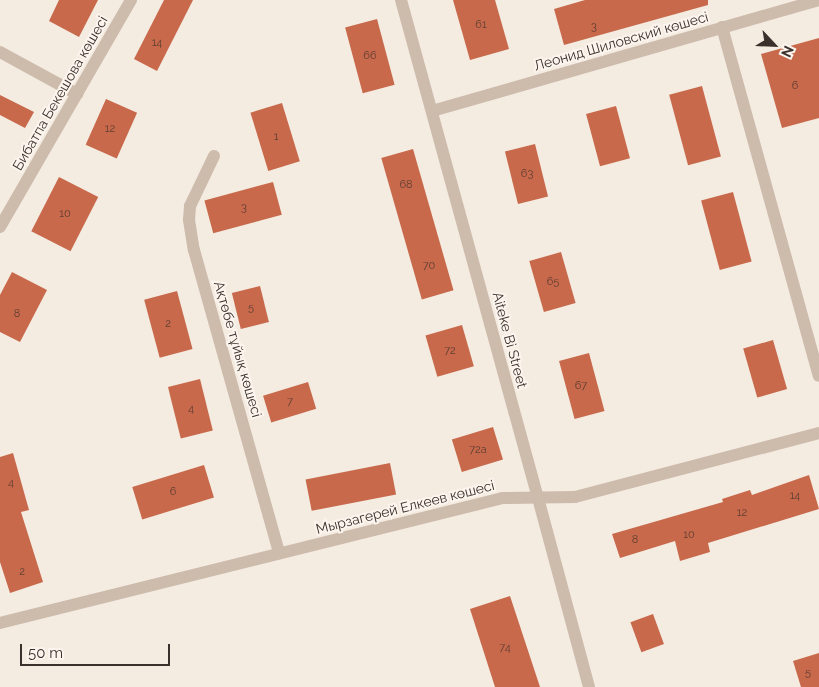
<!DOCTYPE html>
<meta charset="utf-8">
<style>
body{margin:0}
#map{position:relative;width:819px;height:687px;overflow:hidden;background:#f4ebe1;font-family:Raleway,sans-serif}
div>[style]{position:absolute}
.building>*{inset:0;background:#c8694b;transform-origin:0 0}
.minor>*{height:12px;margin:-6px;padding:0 6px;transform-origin:6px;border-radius:6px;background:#cdbbac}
.tertiary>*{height:12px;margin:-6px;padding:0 6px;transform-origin:6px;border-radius:6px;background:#cdbbac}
span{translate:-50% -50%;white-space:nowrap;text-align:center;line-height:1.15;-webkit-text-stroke:4px #fbf5ee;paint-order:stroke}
.number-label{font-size:11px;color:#5e3e33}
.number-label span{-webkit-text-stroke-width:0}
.street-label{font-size:14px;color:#3b302b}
.north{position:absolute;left:749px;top:20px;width:50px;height:50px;-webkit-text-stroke:4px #fbf5ee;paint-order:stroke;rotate:115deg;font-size:14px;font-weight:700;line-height:20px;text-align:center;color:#3b302b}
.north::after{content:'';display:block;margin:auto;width:18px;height:22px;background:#3b302b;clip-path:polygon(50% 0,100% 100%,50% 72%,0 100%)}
.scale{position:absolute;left:20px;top:644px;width:150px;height:22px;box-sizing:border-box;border:2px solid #3b302b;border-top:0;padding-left:6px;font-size:15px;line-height:18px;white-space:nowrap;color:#3b302b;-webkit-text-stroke:4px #fbf5ee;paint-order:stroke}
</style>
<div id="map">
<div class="building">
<i style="clip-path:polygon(59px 0,98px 0,79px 37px,49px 21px)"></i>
<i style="clip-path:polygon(164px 0,193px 0,157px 71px,134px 59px)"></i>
<i style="clip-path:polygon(453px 0,495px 0,509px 49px,470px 60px)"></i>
<i style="clip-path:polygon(585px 0,708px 0,708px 5px,564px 45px,554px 9px)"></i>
<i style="left:377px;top:19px;width:68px;height:33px;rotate:75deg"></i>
<i style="clip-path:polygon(819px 38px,819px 118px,782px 128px,761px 54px)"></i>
<i style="left:702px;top:86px;width:73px;height:34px;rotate:75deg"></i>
<i style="clip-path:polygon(0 95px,34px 112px,25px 128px,0 115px)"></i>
<i style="left:106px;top:99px;width:34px;height:50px;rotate:24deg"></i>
<i style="left:282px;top:103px;width:61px;height:33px;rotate:73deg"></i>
<i style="left:616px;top:106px;width:54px;height:31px;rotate:75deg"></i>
<i style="left:535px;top:144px;width:54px;height:31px;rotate:76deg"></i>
<i style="left:413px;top:149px;width:147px;height:33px;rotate:74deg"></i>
<i style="left:59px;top:177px;width:44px;height:61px;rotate:27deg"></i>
<i style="left:273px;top:182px;width:34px;height:71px;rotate:75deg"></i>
<i style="left:733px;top:192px;width:72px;height:33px;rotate:75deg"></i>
<i style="left:561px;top:252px;width:53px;height:33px;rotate:74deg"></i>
<i style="clip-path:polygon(12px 272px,47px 290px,20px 342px,0 332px,0 295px)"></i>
<i style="left:260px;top:286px;width:37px;height:29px;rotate:76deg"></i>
<i style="left:177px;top:291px;width:60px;height:34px;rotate:75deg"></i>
<i style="left:462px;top:325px;width:43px;height:38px;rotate:74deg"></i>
<i style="left:773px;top:340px;width:51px;height:31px;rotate:74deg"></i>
<i style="left:589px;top:353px;width:60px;height:31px;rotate:75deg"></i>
<i style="left:200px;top:379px;width:53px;height:33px;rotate:76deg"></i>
<i style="left:308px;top:382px;width:28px;height:47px;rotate:73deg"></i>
<i style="left:493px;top:427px;width:34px;height:43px;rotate:73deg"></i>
<i style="clip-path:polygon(13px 453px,29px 510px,21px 512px,43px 582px,10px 593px,0 562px,0 457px)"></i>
<i style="left:390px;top:463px;width:32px;height:86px;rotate:79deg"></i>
<i style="left:204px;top:465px;width:34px;height:75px;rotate:73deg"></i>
<i style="clip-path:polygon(809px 475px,819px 509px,708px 543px,710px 552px,680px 561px,675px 541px,620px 558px,612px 534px,723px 502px,722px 499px,750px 490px,752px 495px)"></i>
<i style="clip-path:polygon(510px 596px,540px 687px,495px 687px,470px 609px)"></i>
<i style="left:653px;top:614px;width:32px;height:24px;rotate:70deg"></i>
<i style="clip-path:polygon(819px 653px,819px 687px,801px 687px,793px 661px)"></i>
</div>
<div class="minor">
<i style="left:722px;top:27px;width:362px;rotate:74.5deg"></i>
<i style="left:0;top:52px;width:88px;rotate:28.6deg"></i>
<i style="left:432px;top:111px;width:402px;rotate:-16deg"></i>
<i style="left:214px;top:156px;width:55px;rotate:115.6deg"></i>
<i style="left:190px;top:206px;width:14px;rotate:94deg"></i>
<i style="left:189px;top:220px;width:30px;rotate:81deg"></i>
<i style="left:194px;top:250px;width:315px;rotate:74.3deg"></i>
<i style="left:0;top:227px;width:262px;rotate:-60deg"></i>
<i style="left:538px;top:498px;width:196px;rotate:74.9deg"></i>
<i style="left:0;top:623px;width:518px;rotate:-13.96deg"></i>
<i style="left:503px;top:498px;width:72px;rotate:-0.8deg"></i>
<i style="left:575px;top:497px;width:252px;rotate:-14.7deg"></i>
</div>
<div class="tertiary">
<i style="left:401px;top:0;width:517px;rotate:74.62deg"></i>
</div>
<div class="number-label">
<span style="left:481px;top:25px">61</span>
<span style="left:594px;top:27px">3</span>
<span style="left:157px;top:43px">14</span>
<span style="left:370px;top:56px">66</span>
<span style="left:795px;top:86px">6</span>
<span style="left:110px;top:129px">12</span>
<span style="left:276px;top:137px">1</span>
<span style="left:527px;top:174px">63</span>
<span style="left:406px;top:185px">68</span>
<span style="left:244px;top:208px">3</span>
<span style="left:65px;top:214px">10</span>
<span style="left:429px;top:266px">70</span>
<span style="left:553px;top:282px">65</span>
<span style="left:251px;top:308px">5</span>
<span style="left:17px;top:314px">8</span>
<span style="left:168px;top:324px">2</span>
<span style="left:450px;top:351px">72</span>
<span style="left:581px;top:386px">67</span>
<span style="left:290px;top:402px">7</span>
<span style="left:191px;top:409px">4</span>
<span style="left:478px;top:450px">72а</span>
<span style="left:11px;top:483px">4</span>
<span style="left:173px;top:492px">6</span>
<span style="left:795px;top:496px">14</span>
<span style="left:742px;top:513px">12</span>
<span style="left:689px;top:535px">10</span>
<span style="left:635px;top:540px">8</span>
<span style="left:22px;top:572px">2</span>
<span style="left:505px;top:648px">74</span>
<span style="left:808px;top:673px">5</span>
</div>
<div class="street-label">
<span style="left:621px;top:41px;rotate:-16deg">Леонид Шиловский көшесі</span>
<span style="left:60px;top:93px;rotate:-60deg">Бибатпа Бекешова көшесі</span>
<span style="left:510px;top:340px;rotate:75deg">Aiteke Bi Street</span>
<span style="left:238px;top:349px;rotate:74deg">Ақтөбе тұйық көшесі</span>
<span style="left:405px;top:507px;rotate:-14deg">Мырзагерей Елкеев көшесі</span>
</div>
<div class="north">N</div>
<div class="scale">50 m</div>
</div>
